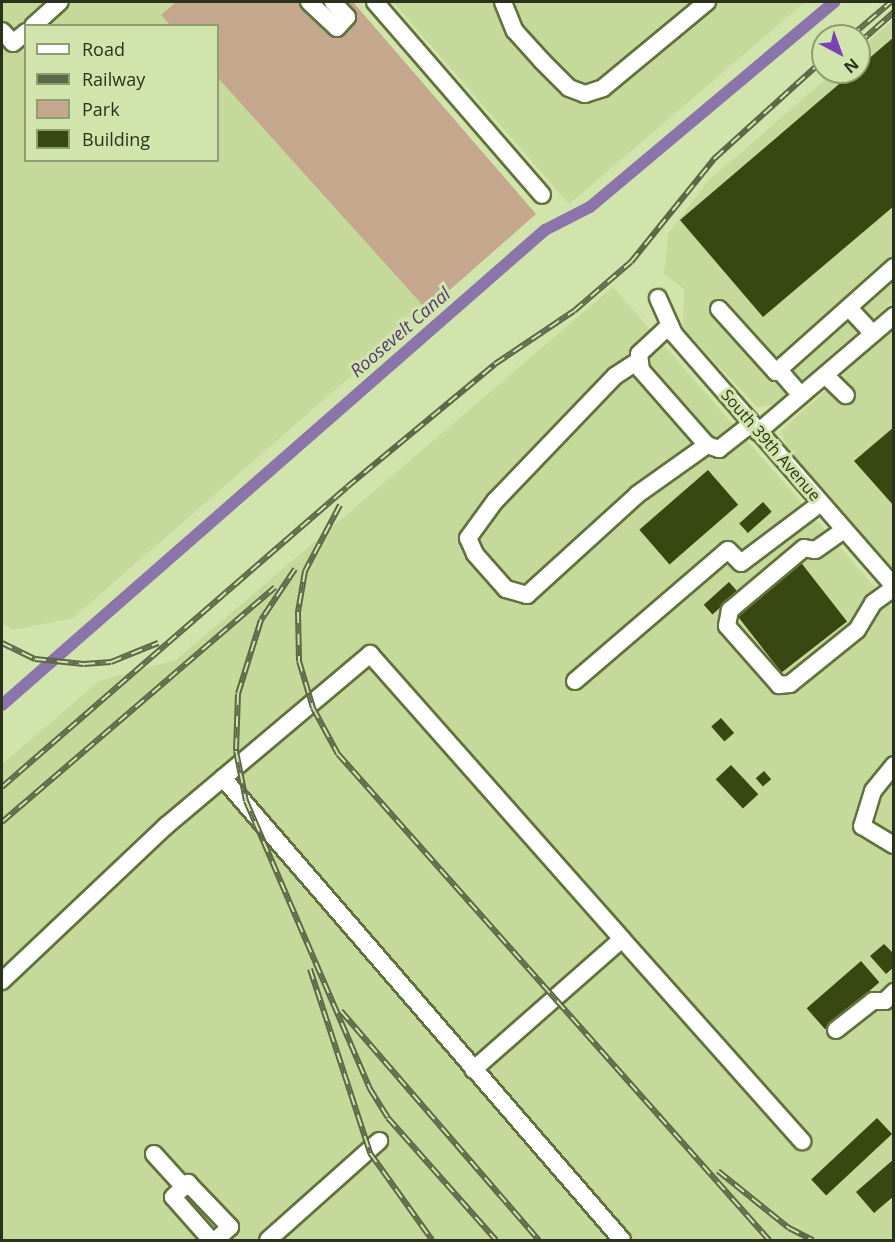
<!DOCTYPE html>
<style>
body{margin:0}
#map{position:relative;width:895px;height:1242px;overflow:hidden;background:#d1e4ab;font-family:"Open Sans",sans-serif}
div>[style]{position:absolute}
.built>*{inset:0;background:#c5da9a}
.green>*{inset:0;background:#c5a78d}
.canal>*{height:12px;margin:-6px;padding:0 6px;transform-origin:6px;border-radius:6px;background:#8a74a9}
.building>*{inset:0;background:#394711;transform-origin:0 0}
.roads{filter:drop-shadow(2px 0 #62723e) drop-shadow(-2px 0 #62723e) drop-shadow(0 2px #62723e) drop-shadow(0 -2px #62723e)}
.minor>*{height:16px;margin:-8px;padding:0 8px;transform-origin:8px;border-radius:8px;background:#fff}
.rail>*{height:6px;margin-top:-3px;transform-origin:0;background:repeating-linear-gradient(90deg,#d1e4ab 0 11px,#5d6847 0 22px);box-sizing:border-box;border-block:2px solid #5d6847}
span{translate:-50% -50%;white-space:nowrap;text-align:center;line-height:1.15;-webkit-text-stroke:6px #d1e4ab;paint-order:stroke}
.street-label{font-size:16px;color:#2b321c}
.water-label{font-size:18px;color:#553679;font-style:italic}
.frame{position:absolute;inset:0;border:3px solid #2b321c;pointer-events:none}
.legend{position:absolute;left:24px;top:24px;width:195px;height:138px;box-sizing:border-box;background:#d1e4ab;border:2px solid #8f9d72;margin:0;padding:8px 10px;list-style:none;font-size:18px;color:#2b321c}
.legend li{display:flex;align-items:center;gap:12px;height:30px}
.legend b{width:30px;border:2px solid #8f9d72}
.north{position:absolute;left:811px;top:24px;width:60px;height:60px;box-sizing:border-box;background:#d1e4ab;border:2px solid #8f9d72;border-radius:50%;rotate:139deg;font-size:16px;font-weight:700;line-height:24px;text-align:center;color:#2b321c}
.north::after{content:'';display:block;margin:auto;width:21px;height:27px;background:#7b41b7;clip-path:polygon(50% 0,100% 100%,50% 72%,0 100%)}
</style>
<div id="map">
<div class="built">
<i style="clip-path:polygon(2px 2px,176px 2px,161px 15px,170px 25px,26px 26px,26px 160px,218px 160px,218px 78px,427px 310px,73px 618px,13px 630px,2px 623px)"></i>
<i style="clip-path:polygon(393px 2px,805px 2px,569px 204px)"></i>
<i style="clip-path:polygon(893px 20px,893px 301px,773px 405px,757px 407px,683px 328px,684px 289px,664px 274px,668px 234px,709px 180px,834px 72px,859px 72px,859px 50px)"></i>
<i style="clip-path:polygon(613px 287px,893px 608px,893px 1240px,2px 1240px,2px 764px,99px 681px,176px 660px)"></i>
<i style="clip-path:polygon(893px 329px,893px 569px,787px 447px,781px 431px)"></i>
</div>
<div class="green">
<i style="clip-path:polygon(176px 2px,353px 2px,536px 214px,427px 310px,218px 78px,218px 26px,170px 25px,161px 15px)"></i>
</div>
<div class="canal">
<i style="left:2px;top:705px;width:721px;rotate:-41.18deg"></i>
<i style="left:545px;top:230px;width:51px;rotate:-27.1deg"></i>
<i style="left:590px;top:207px;width:319px;rotate:-40deg"></i>
</div>
<div class="building">
<i style="clip-path:polygon(894px 37px,894px 206px,763px 317px,680px 220px)"></i>
<i style="clip-path:polygon(894px 427px,894px 506px,854px 461px)"></i>
<i style="left:708px;top:470px;width:46px;height:91px;rotate:49deg"></i>
<i style="left:763px;top:502px;width:13px;height:32px;rotate:48deg"></i>
<i style="left:799px;top:560px;width:78px;height:83px;rotate:52deg"></i>
<i style="left:729px;top:582px;width:13px;height:34px;rotate:48deg"></i>
<i style="left:721px;top:718px;width:20px;height:13px;rotate:49deg"></i>
<i style="left:731px;top:765px;width:40px;height:21px;rotate:47deg"></i>
<i style="left:764px;top:771px;width:11px;height:11px;rotate:49deg"></i>
<i style="clip-path:polygon(884px 944px,894px 954px,894px 967px,886px 974px,870px 956px)"></i>
<i style="left:861px;top:961px;width:28px;height:72px;rotate:49deg"></i>
<i style="left:877px;top:1118px;width:22px;height:90px;rotate:47deg"></i>
<i style="clip-path:polygon(894px 1159px,894px 1196px,874px 1213px,856px 1192px)"></i>
</div>
<div class="roads">
<div class="minor">
<i style="left:309px;top:2px;width:38px;rotate:43deg"></i>
<i style="left:337px;top:28px;width:15px;rotate:-48deg"></i>
<i style="left:347px;top:17px;width:21px;rotate:-133deg"></i>
<i style="left:375px;top:2px;width:255px;rotate:49.1deg"></i>
<i style="left:503px;top:2px;width:31px;rotate:68deg"></i>
<i style="left:515px;top:31px;width:40px;rotate:48deg"></i>
<i style="left:542px;top:61px;width:38px;rotate:45deg"></i>
<i style="left:569px;top:88px;width:17px;rotate:21deg"></i>
<i style="left:585px;top:94px;width:19px;rotate:-18deg"></i>
<i style="left:603px;top:88px;width:135px;rotate:-39.6deg"></i>
<i style="left:33px;top:26px;width:36px;rotate:-42deg"></i>
<i style="left:2px;top:31px;width:16px;rotate:47deg"></i>
<i style="left:13px;top:43px;width:17px;rotate:-40deg"></i>
<i style="left:658px;top:298px;width:39px;rotate:66deg"></i>
<i style="left:674px;top:334px;width:335px;rotate:48.9deg"></i>
<i style="left:849px;top:308px;width:35px;rotate:47deg"></i>
<i style="left:719px;top:309px;width:85px;rotate:47.9deg"></i>
<i style="left:776px;top:372px;width:158px;rotate:-41.7deg"></i>
<i style="left:670px;top:325px;width:42px;rotate:136.9deg"></i>
<i style="left:639px;top:354px;width:16px;rotate:83deg"></i>
<i style="left:641px;top:370px;width:100px;rotate:48.7deg"></i>
<i style="left:707px;top:445px;width:13px;rotate:18deg"></i>
<i style="left:719px;top:449px;width:41px;rotate:-38deg"></i>
<i style="left:638px;top:361px;width:27px;rotate:147deg"></i>
<i style="left:615px;top:376px;width:173px;rotate:133.8deg"></i>
<i style="left:495px;top:501px;width:46px;rotate:126.1deg"></i>
<i style="left:468px;top:538px;width:17px;rotate:66deg"></i>
<i style="left:475px;top:554px;width:47px;rotate:48.5deg"></i>
<i style="left:506px;top:589px;width:22px;rotate:16deg"></i>
<i style="left:527px;top:595px;width:150px;rotate:-42.3deg"></i>
<i style="left:638px;top:494px;width:85px;rotate:-35.4deg"></i>
<i style="left:779px;top:370px;width:33px;rotate:49deg"></i>
<i style="left:825px;top:375px;width:29px;rotate:44deg"></i>
<i style="left:758px;top:432px;width:179px;rotate:-40.5deg"></i>
<i style="left:844px;top:530px;width:35px;rotate:145deg"></i>
<i style="left:815px;top:550px;width:11px;rotate:-170deg"></i>
<i style="left:804px;top:548px;width:97px;rotate:140deg"></i>
<i style="left:730px;top:610px;width:16px;rotate:101deg"></i>
<i style="left:727px;top:626px;width:79px;rotate:48.6deg"></i>
<i style="left:779px;top:685px;width:11px;rotate:-5deg"></i>
<i style="left:790px;top:684px;width:86px;rotate:-38.9deg"></i>
<i style="left:857px;top:630px;width:31px;rotate:-59deg"></i>
<i style="left:873px;top:603px;width:26px;rotate:-36deg"></i>
<i style="left:575px;top:681px;width:201px;rotate:-40.6deg"></i>
<i style="left:728px;top:550px;width:18px;rotate:45deg"></i>
<i style="left:741px;top:563px;width:100px;rotate:-36.9deg"></i>
<i style="left:894px;top:765px;width:33px;rotate:129deg"></i>
<i style="left:873px;top:791px;width:37px;rotate:107deg"></i>
<i style="left:862px;top:826px;width:37px;rotate:31deg"></i>
<i style="left:223px;top:778px;width:610px;rotate:49.18deg"></i>
<i style="left:622px;top:939px;width:271px;rotate:48.3deg"></i>
<i style="left:2px;top:981px;width:226px;rotate:-43.4deg"></i>
<i style="left:166px;top:826px;width:267px;rotate:-40.1deg"></i>
<i style="left:370px;top:654px;width:380px;rotate:48.5deg"></i>
<i style="left:622px;top:939px;width:198px;rotate:138.7deg"></i>
<i style="left:836px;top:1030px;width:47px;rotate:-38.1deg"></i>
<i style="left:873px;top:1001px;width:12px"></i>
<i style="left:885px;top:1001px;width:13px;rotate:-45deg"></i>
<i style="left:154px;top:1154px;width:45px;rotate:47.7deg"></i>
<i style="left:211px;top:1240px;width:57px;rotate:-131.5deg"></i>
<i style="left:173px;top:1197px;width:21px;rotate:-43deg"></i>
<i style="left:188px;top:1183px;width:61px;rotate:46.3deg"></i>
<i style="left:230px;top:1227px;width:19px;rotate:137deg"></i>
<i style="left:268px;top:1240px;width:149px;rotate:-41.7deg"></i>
</div>
</div>
<div class="rail">
<i style="left:851px;top:36px;width:52px;rotate:-40.4deg"></i>
<i style="left:859px;top:43px;width:47px;rotate:-41.5deg"></i>
<i style="left:340px;top:505px;width:75px;rotate:117.9deg"></i>
<i style="left:305px;top:571px;width:42px;rotate:99.7deg"></i>
<i style="left:298px;top:612px;width:49px;rotate:88.8deg"></i>
<i style="left:299px;top:661px;width:49px;rotate:73.4deg"></i>
<i style="left:313px;top:708px;width:52px;rotate:61.5deg"></i>
<i style="left:338px;top:754px;width:650px;rotate:48.43deg"></i>
<i style="left:295px;top:569px;width:61px;rotate:123.7deg"></i>
<i style="left:261px;top:620px;width:77px;rotate:107.3deg"></i>
<i style="left:238px;top:694px;width:57px;rotate:92deg"></i>
<i style="left:236px;top:751px;width:51px;rotate:78.7deg"></i>
<i style="left:246px;top:801px;width:314px;rotate:66.7deg"></i>
<i style="left:370px;top:1089px;width:34px;rotate:58deg"></i>
<i style="left:388px;top:1118px;width:163px;rotate:48.5deg"></i>
<i style="left:2px;top:643px;width:37px;rotate:26deg"></i>
<i style="left:35px;top:659px;width:49px;rotate:5.8deg"></i>
<i style="left:84px;top:664px;width:27px;rotate:-4deg"></i>
<i style="left:111px;top:662px;width:51px;rotate:-22deg"></i>
<i style="left:2px;top:787px;width:457px;rotate:-41deg"></i>
<i style="left:347px;top:487px;width:192px;rotate:-39.7deg"></i>
<i style="left:495px;top:364px;width:95px;rotate:-33.9deg"></i>
<i style="left:574px;top:311px;width:75px;rotate:-40.7deg"></i>
<i style="left:631px;top:262px;width:134px;rotate:-51.1deg"></i>
<i style="left:715px;top:158px;width:146px;rotate:-42.2deg"></i>
<i style="left:2px;top:822px;width:360px;rotate:-40.7deg"></i>
<i style="left:310px;top:969px;width:194px;rotate:71.9deg"></i>
<i style="left:370px;top:1153px;width:107px;rotate:54.5deg"></i>
<i style="left:341px;top:1011px;width:303px;rotate:49.2deg"></i>
<i style="left:718px;top:1171px;width:91px;rotate:38.8deg"></i>
<i style="left:789px;top:1228px;width:27px;rotate:27deg"></i>
</div>
<div class="street-label">
<span style="left:771px;top:445px;rotate:49deg">South 39th Avenue</span>
</div>
<div class="water-label">
<span style="left:400px;top:332px;rotate:-41deg">Roosevelt Canal</span>
</div>
<div class="frame"></div>
<ul class="legend">
<li><b style="height:8px;background:#fff"></b>Road</li>
<li><b style="height:8px;background:#5d6847"></b>Railway</li>
<li><b style="height:16px;background:#c5a78d"></b>Park</li>
<li><b style="height:16px;background:#394711"></b>Building</li>
</ul>
<div class="north">N</div>
</div>
